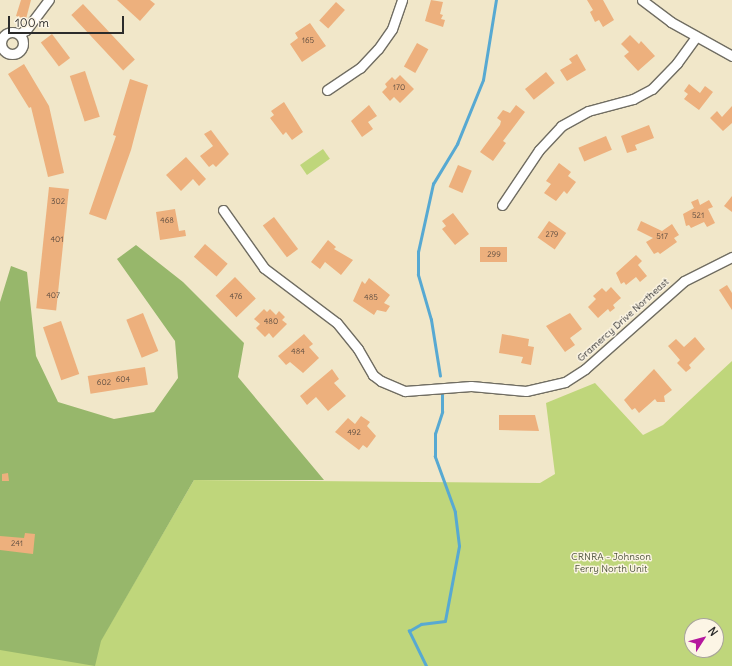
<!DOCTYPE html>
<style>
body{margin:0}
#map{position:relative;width:732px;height:666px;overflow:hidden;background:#f1e7c9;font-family:Delius,sans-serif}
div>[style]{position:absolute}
.green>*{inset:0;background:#bfd67b;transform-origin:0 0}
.forest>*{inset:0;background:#97b76b}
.stream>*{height:2.5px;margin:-1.25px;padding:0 1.25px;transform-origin:1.25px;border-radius:1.25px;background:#57a9d2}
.building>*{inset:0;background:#edb07d;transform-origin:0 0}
.roads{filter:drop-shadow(1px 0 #706d62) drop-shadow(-1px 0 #706d62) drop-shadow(0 1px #706d62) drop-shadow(0 -1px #706d62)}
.street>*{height:9px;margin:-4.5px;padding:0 4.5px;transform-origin:4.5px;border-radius:4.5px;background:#fff}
.street>.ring{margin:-4.5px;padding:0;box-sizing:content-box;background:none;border:9px solid #fff;border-radius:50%}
span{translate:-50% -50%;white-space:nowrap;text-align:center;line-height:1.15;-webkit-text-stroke:3px #fcf5e5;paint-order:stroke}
.number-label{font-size:8px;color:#5c4c40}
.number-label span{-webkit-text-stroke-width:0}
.street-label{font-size:10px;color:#2b2b2b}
.park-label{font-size:10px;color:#50563f}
.north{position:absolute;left:684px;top:618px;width:40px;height:40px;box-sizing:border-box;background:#fcf5e5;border:1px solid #a8a49b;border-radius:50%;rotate:54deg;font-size:11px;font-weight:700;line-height:16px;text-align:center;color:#2b2b2b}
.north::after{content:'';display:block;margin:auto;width:14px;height:18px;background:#b5179e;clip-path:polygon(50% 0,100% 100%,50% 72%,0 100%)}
.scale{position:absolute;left:8px;top:16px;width:116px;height:18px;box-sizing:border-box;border:2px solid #2b2b2b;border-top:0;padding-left:5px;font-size:12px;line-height:14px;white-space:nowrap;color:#2b2b2b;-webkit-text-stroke:3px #fcf5e5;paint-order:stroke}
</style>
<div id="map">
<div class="green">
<i style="left:323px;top:149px;width:12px;height:28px;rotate:55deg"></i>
<i style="clip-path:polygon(evenodd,732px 361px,732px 666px,0 666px,0 629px,101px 640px,194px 480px,540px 483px,555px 474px,546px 403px,595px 383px,643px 435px,663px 425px,732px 361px,692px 626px,716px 626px,716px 650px,692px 650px,692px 626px)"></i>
</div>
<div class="forest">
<i style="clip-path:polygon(136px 245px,183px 282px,244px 343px,238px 377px,324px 480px,194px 480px,101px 641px,95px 666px,0 650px,0 302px,11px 266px,27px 272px,36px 356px,58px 402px,114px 419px,154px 412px,178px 378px,175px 341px,117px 259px)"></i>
</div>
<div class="stream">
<i style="left:440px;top:376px;width:57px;rotate:-99.1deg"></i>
<i style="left:431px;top:320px;width:47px;rotate:-106.1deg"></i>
<i style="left:418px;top:275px;width:23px;rotate:-90deg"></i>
<i style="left:418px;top:252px;width:70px;rotate:-77.6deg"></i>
<i style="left:433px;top:184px;width:47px;rotate:-59deg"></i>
<i style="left:457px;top:144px;width:69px;rotate:-67.9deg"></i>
<i style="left:483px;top:80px;width:81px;rotate:-80.8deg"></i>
<i style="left:426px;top:666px;width:39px;rotate:-116deg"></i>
<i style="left:409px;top:631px;width:14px;rotate:-30deg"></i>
<i style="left:421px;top:624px;width:24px;rotate:-7deg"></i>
<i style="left:445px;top:621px;width:76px;rotate:-79.4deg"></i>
<i style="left:459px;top:546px;width:34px;rotate:-97deg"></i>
<i style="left:455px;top:512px;width:59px;rotate:-110deg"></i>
<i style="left:435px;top:457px;width:23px;rotate:-90deg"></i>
<i style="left:435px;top:434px;width:23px;rotate:-72deg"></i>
<i style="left:442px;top:412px;width:17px;rotate:-90deg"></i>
</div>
<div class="building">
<i style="clip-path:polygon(21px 0,31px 0,26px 19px,16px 16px)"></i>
<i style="clip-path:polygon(117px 0,150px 0,155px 4px,140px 21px)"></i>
<i style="clip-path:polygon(431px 0,443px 2px,440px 14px,443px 15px,441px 19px,445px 20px,443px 27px,425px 21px)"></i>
<i style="clip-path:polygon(587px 0,603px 0,614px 20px,603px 27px,599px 20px,595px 22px,590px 12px,593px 10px)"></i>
<i style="left:336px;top:2px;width:12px;height:25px;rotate:42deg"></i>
<i style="left:83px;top:4px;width:76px;height:16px;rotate:47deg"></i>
<i style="clip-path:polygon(310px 23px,326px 46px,302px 62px,290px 44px,298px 38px,295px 33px)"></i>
<i style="left:52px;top:34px;width:30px;height:14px;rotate:53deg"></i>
<i style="clip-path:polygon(630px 35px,639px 44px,641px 41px,655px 56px,638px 71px,624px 56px,629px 52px,621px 44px)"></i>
<i style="left:417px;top:43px;width:13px;height:27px;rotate:29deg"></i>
<i style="clip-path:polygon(577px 54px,586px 70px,567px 81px,560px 70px,572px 63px,569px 59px)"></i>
<i style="clip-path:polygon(24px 64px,49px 106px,64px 173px,48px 177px,31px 107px,29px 108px,8px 74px)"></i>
<i style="left:85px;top:71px;width:48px;height:16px;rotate:72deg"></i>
<i style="left:546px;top:72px;width:14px;height:27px;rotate:51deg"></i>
<i style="clip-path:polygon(400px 75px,414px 89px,400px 103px,394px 97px,390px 101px,382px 92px,387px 87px,385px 84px,392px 77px,395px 80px)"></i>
<i style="clip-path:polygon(130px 79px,148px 85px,131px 150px,106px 220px,89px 214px,116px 136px,113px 135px)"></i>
<i style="clip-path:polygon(689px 84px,700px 93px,705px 86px,713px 92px,699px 110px,684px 99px,688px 94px,684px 91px)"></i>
<i style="clip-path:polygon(284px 102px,303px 132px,292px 140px,286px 132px,283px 135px,270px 118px,274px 115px,271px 111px)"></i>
<i style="clip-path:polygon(369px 105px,377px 116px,368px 122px,373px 129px,362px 137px,351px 121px)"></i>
<i style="clip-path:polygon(516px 105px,525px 112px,503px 141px,506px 143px,493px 161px,480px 152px,500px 125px,501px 121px,497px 118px,503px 110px,510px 113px)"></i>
<i style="clip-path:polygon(732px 106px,732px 123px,723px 131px,710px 118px,717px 111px,722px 117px)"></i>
<i style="clip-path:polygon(649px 125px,654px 138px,635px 145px,637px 150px,627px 153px,621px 136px)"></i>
<i style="clip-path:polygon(211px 130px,229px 154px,216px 167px,213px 164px,209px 167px,200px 156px,213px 146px,204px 134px)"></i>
<i style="left:606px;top:136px;width:15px;height:30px;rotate:67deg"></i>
<i style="clip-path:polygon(186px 157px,206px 179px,199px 186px,193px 179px,181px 191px,166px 175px)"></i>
<i style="clip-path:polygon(559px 163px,571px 172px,568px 176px,576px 182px,567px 194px,564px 191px,556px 201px,544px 193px,551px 184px,546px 181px)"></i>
<i style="left:458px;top:165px;width:15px;height:24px;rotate:23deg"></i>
<i style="left:49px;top:187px;width:20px;height:122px;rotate:6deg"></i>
<i style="clip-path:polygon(732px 196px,732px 212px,724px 206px)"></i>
<i style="clip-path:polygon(698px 199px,700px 205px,709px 200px,713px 207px,708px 209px,715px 223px,707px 227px,704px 222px,691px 228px,689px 225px,686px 226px,683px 214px,694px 208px,691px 202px)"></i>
<i style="clip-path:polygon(175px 209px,179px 231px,185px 230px,186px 236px,160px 240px,156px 212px)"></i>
<i style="clip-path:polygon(453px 213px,469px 234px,455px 245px,442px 229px,446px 226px,442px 221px)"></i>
<i style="left:274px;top:217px;width:40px;height:14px;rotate:53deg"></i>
<i style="left:549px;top:221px;width:21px;height:20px;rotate:35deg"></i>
<i style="clip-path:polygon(641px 221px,662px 231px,672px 224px,679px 235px,674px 238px,677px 242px,660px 254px,658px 252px,654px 254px,646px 242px,653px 238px,637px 230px)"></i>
<i style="clip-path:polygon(328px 240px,336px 247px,334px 249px,353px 260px,341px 275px,325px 262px,320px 269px,311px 262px)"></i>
<i style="left:205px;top:244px;width:30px;height:17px;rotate:41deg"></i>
<i style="left:480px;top:247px;width:27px;height:15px"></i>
<i style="clip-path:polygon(636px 255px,642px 261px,638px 265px,647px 276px,640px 282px,636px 277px,626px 285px,624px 282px,621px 284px,616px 273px)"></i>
<i style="left:235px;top:277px;width:30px;height:27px;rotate:46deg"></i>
<i style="clip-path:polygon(369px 278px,390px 295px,384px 303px,390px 306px,386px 312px,377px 310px,374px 315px,353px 301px,362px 281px,365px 284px)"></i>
<i style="clip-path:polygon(727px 285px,732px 293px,732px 310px,719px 290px)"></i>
<i style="clip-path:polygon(611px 287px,621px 298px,613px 305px,615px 308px,610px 312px,608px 309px,598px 318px,588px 307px,596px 299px,593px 296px,602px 288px,606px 292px)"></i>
<i style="clip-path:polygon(264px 309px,267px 312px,270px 309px,276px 315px,279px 311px,285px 317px,282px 320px,287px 324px,273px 338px,269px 333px,265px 337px,256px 328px,260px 324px,254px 319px)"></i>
<i style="left:143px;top:313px;width:41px;height:18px;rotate:68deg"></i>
<i style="clip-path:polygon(570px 313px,582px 329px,570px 338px,575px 345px,565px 352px,546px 326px)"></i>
<i style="left:61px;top:321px;width:56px;height:19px;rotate:71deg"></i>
<i style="clip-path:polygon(304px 334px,313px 344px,309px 347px,319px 358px,303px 373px,290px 362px,286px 365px,278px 356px)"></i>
<i style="clip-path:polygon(502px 334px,529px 339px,528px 346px,534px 347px,531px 365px,521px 363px,523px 357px,499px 353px)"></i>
<i style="clip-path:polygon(695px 337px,705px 349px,689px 365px,691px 368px,686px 372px,677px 363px,680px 360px,668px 346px,676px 339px,684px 347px)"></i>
<i style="left:145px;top:367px;width:18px;height:58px;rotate:81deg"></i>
<i style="clip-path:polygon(332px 369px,339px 379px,334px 383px,346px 396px,328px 411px,316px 397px,307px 405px,300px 396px)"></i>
<i style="clip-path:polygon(654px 369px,672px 390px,664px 396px,665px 402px,657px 402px,655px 399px,639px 413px,635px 408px,632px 410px,624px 400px)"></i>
<i style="clip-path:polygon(499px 415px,535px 415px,539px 431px,499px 430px)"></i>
<i style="clip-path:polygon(361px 416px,370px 422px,367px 426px,376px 436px,367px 448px,363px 445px,359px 450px,335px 432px,348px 418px,355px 424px)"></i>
<i style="clip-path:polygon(8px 473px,9px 481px,2px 481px,2px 474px)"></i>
<i style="clip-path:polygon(25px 533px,35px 534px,33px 554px,0 550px,0 536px,24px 538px)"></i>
</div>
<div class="roads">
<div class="street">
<i style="left:642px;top:0;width:36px;rotate:37deg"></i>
<i style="left:671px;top:22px;width:70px;rotate:29.1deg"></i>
<i class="ring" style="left:1px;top:32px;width:13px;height:13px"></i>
<i style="left:19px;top:34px;width:8px;rotate:-30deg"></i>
<i style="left:26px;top:30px;width:38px;rotate:-53deg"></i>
<i style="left:327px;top:90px;width:40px;rotate:-34deg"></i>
<i style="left:360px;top:68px;width:26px;rotate:-47deg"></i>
<i style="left:378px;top:49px;width:24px;rotate:-55deg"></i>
<i style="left:392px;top:29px;width:31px;rotate:-71deg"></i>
<i style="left:502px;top:205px;width:66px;rotate:-56.1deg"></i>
<i style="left:539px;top:150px;width:33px;rotate:-47deg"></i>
<i style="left:561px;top:126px;width:31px;rotate:-29deg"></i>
<i style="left:588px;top:111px;width:47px;rotate:-14.9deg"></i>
<i style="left:633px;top:99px;width:21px;rotate:-28deg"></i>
<i style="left:652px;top:89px;width:36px;rotate:-46deg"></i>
<i style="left:677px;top:63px;width:32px;rotate:-54deg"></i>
<i style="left:223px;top:210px;width:71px;rotate:54.7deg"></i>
<i style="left:264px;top:268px;width:91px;rotate:37deg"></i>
<i style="left:337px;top:323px;width:33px;rotate:51deg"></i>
<i style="left:358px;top:349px;width:30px;rotate:60deg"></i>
<i style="left:373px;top:375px;width:10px;rotate:37deg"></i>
<i style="left:381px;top:381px;width:26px;rotate:23deg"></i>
<i style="left:405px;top:391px;width:66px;rotate:-4.3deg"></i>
<i style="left:471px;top:386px;width:55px;rotate:5.2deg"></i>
<i style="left:526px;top:391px;width:40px;rotate:-13deg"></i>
<i style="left:565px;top:382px;width:24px;rotate:-33deg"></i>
<i style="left:585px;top:369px;width:132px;rotate:-41.6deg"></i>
<i style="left:684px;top:281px;width:54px;rotate:-26.6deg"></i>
</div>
</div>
<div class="number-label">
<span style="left:308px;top:41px">165</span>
<span style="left:399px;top:88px">170</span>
<span style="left:58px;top:202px">302</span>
<span style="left:698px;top:216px">521</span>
<span style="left:167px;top:221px">468</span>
<span style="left:552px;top:235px">279</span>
<span style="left:662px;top:237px">517</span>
<span style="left:57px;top:240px">401</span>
<span style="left:494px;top:255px">299</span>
<span style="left:53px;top:296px">407</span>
<span style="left:236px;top:297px">476</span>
<span style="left:371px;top:298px">485</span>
<span style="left:271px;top:322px">480</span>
<span style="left:298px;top:352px">484</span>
<span style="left:123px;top:380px">604</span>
<span style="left:104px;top:383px">602</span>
<span style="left:354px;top:433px">492</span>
<span style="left:17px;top:544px">241</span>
</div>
<div class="street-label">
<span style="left:623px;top:320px;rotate:-42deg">Gramercy Drive Northeast</span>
</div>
<div class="park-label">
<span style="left:611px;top:562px">CRNRA - Johnson<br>Ferry North Unit</span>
</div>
<div class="north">N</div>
<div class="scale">100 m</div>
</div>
